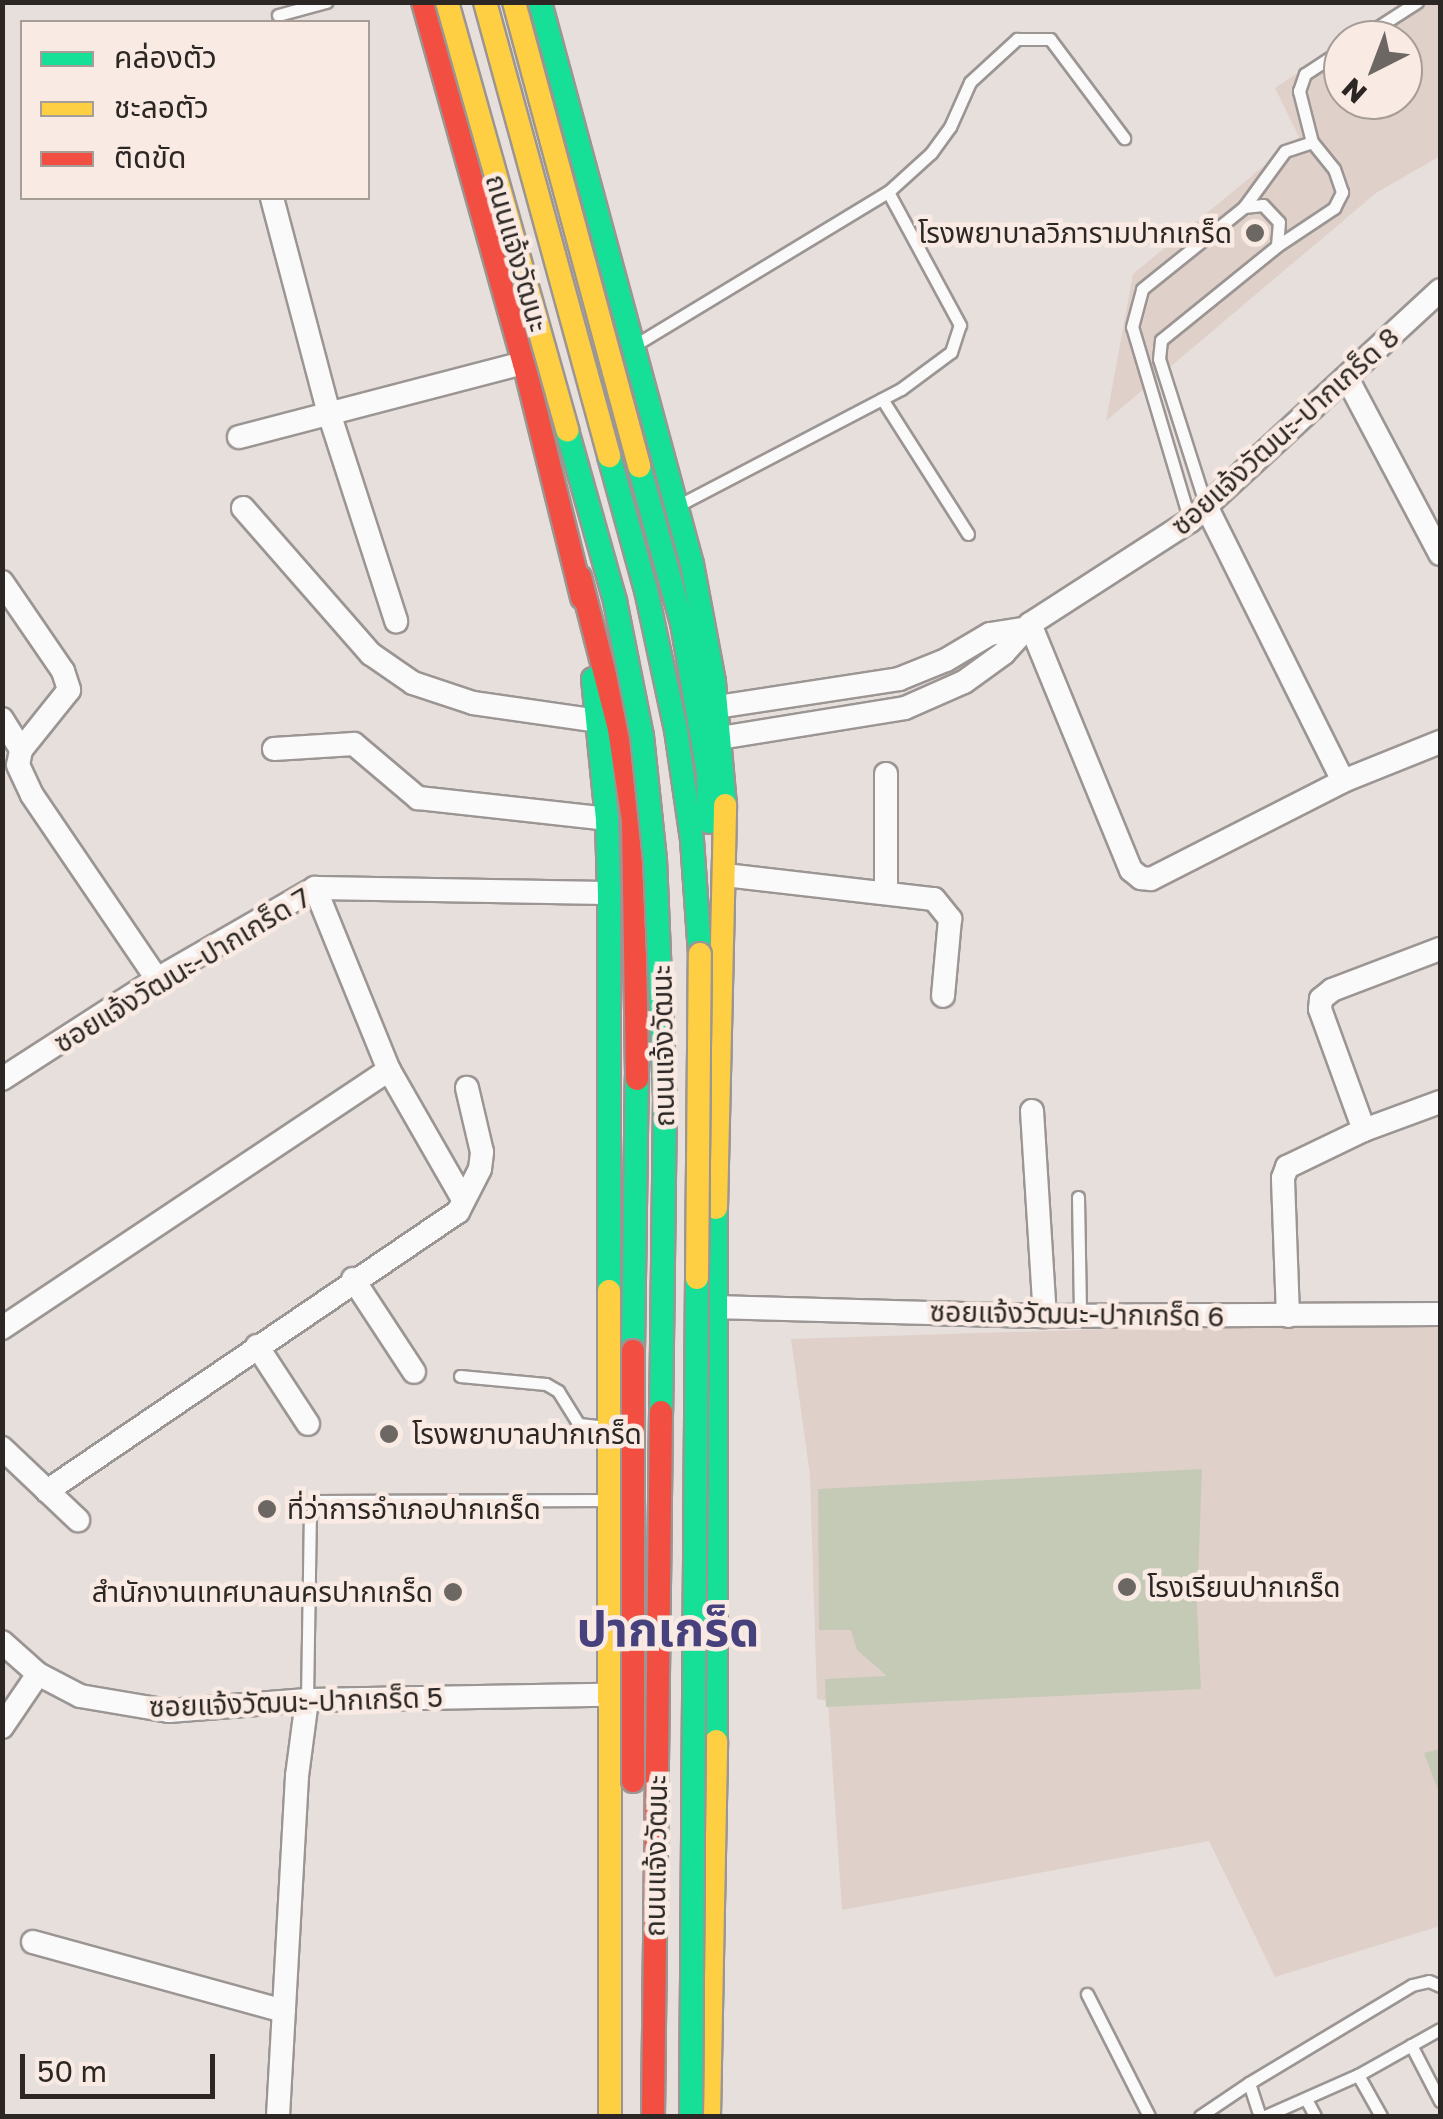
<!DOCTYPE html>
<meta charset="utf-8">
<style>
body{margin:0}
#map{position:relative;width:1443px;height:2119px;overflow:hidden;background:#e7dfdc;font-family:"Golos Text","Noto Sans Thai",sans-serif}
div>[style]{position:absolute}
.built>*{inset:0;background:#dfd0c9}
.green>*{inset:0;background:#c5cab7}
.roads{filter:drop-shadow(2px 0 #9b9593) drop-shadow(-2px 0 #9b9593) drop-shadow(0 2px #9b9593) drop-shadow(0 -2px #9b9593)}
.lane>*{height:11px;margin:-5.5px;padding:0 5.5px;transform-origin:5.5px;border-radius:5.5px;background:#fbfafa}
.street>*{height:22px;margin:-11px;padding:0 11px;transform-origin:11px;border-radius:11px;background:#fbfafa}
.fast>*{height:22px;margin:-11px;padding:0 11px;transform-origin:11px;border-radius:11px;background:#16e098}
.slow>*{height:22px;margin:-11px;padding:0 11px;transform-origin:11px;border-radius:11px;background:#ffcf43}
.jam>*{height:22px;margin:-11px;padding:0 11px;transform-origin:11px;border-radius:11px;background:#f24e42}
.bridges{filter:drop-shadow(2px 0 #9b9593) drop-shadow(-2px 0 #9b9593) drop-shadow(0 2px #9b9593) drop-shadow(0 -2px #9b9593)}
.fast-bridge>*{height:22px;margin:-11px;padding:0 11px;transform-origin:11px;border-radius:11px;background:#16e098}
.slow-bridge>*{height:22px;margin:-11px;padding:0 11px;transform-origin:11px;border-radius:11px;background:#ffcf43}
.jam-bridge>*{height:22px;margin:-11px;padding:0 11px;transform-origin:11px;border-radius:11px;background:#f24e42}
.dots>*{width:28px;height:28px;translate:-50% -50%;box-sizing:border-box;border:5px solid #f9ebe4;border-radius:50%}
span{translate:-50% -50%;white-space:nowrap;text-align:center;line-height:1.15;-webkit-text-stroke:9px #f9ebe4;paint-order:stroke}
.poi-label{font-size:28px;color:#2c2724}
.right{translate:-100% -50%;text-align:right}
.left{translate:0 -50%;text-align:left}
.street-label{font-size:28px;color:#2c2724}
.town-label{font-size:48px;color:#47417e;font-weight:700}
.frame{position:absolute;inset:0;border:5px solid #2c2724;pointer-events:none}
.legend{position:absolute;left:20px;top:20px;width:350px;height:180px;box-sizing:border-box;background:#f9ebe4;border:2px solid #a79d97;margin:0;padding:12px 18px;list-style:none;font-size:30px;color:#2c2724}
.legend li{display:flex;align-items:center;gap:20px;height:50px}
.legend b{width:50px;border:2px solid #a79d97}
.north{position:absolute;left:1323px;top:20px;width:100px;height:100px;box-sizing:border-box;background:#f9ebe4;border:2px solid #a79d97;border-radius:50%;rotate:222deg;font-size:28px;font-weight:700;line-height:40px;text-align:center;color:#2c2724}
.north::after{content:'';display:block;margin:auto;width:35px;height:45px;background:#6d6764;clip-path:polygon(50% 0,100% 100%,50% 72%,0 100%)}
.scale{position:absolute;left:20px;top:2054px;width:195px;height:45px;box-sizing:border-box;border:5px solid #2c2724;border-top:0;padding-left:12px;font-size:30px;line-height:35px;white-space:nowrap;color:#2c2724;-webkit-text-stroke:8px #f9ebe4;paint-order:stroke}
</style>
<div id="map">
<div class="built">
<i style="clip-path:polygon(1405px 3px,1440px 3px,1440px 156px,1376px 193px,1106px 421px,1133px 274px,1299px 137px,1275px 88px,1343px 43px,1343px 100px,1403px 100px,1403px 40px,1348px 40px)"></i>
<i style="clip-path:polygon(1332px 1322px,1440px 1322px,1440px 1926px,1275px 1977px,1209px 1841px,842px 1910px,828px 1701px,817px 1699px,810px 1475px,791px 1339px)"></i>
</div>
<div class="green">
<i style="clip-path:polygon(1202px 1469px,1197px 1607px,1201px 1689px,826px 1707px,825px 1679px,887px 1676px,857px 1650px,851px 1630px,819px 1630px,818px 1489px)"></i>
<i style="clip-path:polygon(1440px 1749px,1440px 1795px,1424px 1753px)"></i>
</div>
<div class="roads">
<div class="lane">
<i style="left:278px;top:15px;width:50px;rotate:-15.2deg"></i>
<i style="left:1358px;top:40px;width:70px;rotate:-32.8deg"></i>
<i style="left:1244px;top:207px;width:19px;rotate:-6deg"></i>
<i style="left:1263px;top:205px;width:23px;rotate:47deg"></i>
<i style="left:1279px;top:222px;width:24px;rotate:95deg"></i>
<i style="left:635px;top:345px;width:296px;rotate:-31.2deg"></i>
<i style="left:888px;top:192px;width:58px;rotate:-42.2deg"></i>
<i style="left:931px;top:153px;width:32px;rotate:-54deg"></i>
<i style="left:950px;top:127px;width:49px;rotate:-66deg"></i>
<i style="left:970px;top:82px;width:64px;rotate:-42.5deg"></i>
<i style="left:1017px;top:39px;width:33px"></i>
<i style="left:1050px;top:39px;width:124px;rotate:53.2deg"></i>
<i style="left:882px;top:399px;width:160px;rotate:57.5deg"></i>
<i style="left:677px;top:506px;width:253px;rotate:-27.6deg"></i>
<i style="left:901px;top:389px;width:62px;rotate:-36.5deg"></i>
<i style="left:951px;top:352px;width:28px;rotate:-72deg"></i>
<i style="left:960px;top:325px;width:151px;rotate:-118.4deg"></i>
<i style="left:1206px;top:506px;width:154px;rotate:-107.7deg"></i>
<i style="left:1159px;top:359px;width:19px;rotate:-84deg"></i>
<i style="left:1161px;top:340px;width:149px;rotate:-39deg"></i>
<i style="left:1277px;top:246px;width:69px;rotate:-33.7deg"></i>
<i style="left:1334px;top:208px;width:18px;rotate:-63deg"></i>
<i style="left:1342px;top:192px;width:24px;rotate:-109deg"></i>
<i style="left:1334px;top:169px;width:35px;rotate:-129deg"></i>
<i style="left:1312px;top:142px;width:53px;rotate:-104.3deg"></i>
<i style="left:1299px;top:91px;width:18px;rotate:-71deg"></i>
<i style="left:1305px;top:74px;width:45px;rotate:-33.3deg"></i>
<i style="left:1190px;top:521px;width:202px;rotate:-106.6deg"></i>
<i style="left:1132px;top:327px;width:39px;rotate:-75deg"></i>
<i style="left:1142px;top:289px;width:131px;rotate:-38.8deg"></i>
<i style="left:1244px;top:207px;width:69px;rotate:-53.8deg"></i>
<i style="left:1285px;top:151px;width:28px;rotate:-18deg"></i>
<i style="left:1078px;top:1197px;width:119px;rotate:89deg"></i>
<i style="left:460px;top:1376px;width:86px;rotate:5.3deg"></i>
<i style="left:546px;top:1384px;width:14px;rotate:30deg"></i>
<i style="left:558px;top:1391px;width:39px;rotate:58deg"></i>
<i style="left:579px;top:1424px;width:30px;rotate:6deg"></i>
<i style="left:307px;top:1700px;width:184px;rotate:-89.1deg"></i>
<i style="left:310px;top:1516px;width:17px;rotate:-59deg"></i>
<i style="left:319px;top:1501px;width:290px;rotate:-0.2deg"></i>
<i style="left:1087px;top:1994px;width:137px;rotate:63.1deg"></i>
<i style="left:1411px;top:2045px;width:63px;rotate:62.6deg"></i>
<i style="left:1358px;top:2075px;width:47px;rotate:60.7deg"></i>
<i style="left:1249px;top:2083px;width:190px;rotate:-31deg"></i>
<i style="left:1412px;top:1985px;width:17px;rotate:-13deg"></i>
<i style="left:1429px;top:1981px;width:12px;rotate:24deg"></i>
<i style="left:1306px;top:2099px;width:19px;rotate:62deg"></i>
<i style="left:1200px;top:2116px;width:59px;rotate:-34deg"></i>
<i style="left:1249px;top:2083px;width:35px;rotate:72deg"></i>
<i style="left:1265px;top:2116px;width:102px;rotate:-23.8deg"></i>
<i style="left:1358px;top:2075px;width:94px;rotate:-29.3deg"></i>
</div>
<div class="street">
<i style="left:272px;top:198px;width:222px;rotate:75.2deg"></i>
<i style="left:329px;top:413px;width:219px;rotate:72.1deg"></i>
<i style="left:1347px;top:378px;width:199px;rotate:62.1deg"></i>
<i style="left:239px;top:437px;width:294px;rotate:-14.6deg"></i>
<i style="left:1206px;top:506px;width:307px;rotate:63.5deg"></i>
<i style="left:243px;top:508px;width:194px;rotate:48.8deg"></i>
<i style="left:371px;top:654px;width:51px;rotate:34.6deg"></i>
<i style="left:413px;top:683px;width:63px;rotate:18.4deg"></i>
<i style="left:473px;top:703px;width:126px;rotate:8.2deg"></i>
<i style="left:2px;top:582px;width:108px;rotate:55.6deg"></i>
<i style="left:63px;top:671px;width:20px;rotate:72deg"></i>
<i style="left:69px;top:690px;width:77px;rotate:128.7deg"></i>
<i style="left:21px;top:750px;width:15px;rotate:101deg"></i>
<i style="left:18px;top:765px;width:33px;rotate:65deg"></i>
<i style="left:32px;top:795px;width:222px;rotate:55.8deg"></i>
<i style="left:1030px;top:624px;width:266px;rotate:67.7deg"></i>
<i style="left:1131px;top:870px;width:13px;rotate:39deg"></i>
<i style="left:1141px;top:878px;width:10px;rotate:6deg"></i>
<i style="left:1151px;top:879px;width:216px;rotate:-27deg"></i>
<i style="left:1343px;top:781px;width:105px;rotate:-21.9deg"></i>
<i style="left:717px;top:707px;width:184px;rotate:-8.7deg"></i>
<i style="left:899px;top:679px;width:51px;rotate:-22deg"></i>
<i style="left:946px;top:660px;width:51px;rotate:-30.6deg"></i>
<i style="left:990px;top:634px;width:32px;rotate:-9deg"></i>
<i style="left:2px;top:719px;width:36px;rotate:58deg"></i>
<i style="left:720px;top:738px;width:187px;rotate:-9.2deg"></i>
<i style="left:905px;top:708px;width:64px;rotate:-23.8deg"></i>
<i style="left:964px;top:682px;width:49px;rotate:-35.9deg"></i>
<i style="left:1004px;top:653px;width:39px;rotate:-48deg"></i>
<i style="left:1030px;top:624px;width:190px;rotate:-32.8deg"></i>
<i style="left:1190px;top:521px;width:340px;rotate:-42.7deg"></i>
<i style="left:274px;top:749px;width:80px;rotate:-3.6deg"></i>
<i style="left:354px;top:744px;width:84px;rotate:40.2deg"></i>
<i style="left:418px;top:798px;width:190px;rotate:6.3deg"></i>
<i style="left:725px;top:875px;width:210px;rotate:6.6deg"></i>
<i style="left:934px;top:899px;width:26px;rotate:51deg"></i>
<i style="left:950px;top:919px;width:77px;rotate:95.2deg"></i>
<i style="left:315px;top:888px;width:196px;rotate:67.9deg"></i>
<i style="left:389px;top:1070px;width:149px;rotate:60.2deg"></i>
<i style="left:886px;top:893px;width:119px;rotate:-90deg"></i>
<i style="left:2px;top:1079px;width:184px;rotate:-32.8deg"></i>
<i style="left:157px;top:979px;width:182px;rotate:-29.9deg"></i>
<i style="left:315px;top:888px;width:294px;rotate:1deg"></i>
<i style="left:1032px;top:1111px;width:205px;rotate:86.4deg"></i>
<i style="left:1364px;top:1130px;width:129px;rotate:-110deg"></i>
<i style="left:1320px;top:1009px;width:10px;rotate:-84deg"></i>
<i style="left:1321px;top:999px;width:14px;rotate:-39deg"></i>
<i style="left:1332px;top:990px;width:116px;rotate:-20.8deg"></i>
<i style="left:353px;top:1279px;width:111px;rotate:56.7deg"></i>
<i style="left:714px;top:1307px;width:331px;rotate:1.6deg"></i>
<i style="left:1045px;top:1316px;width:395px;rotate:-0.3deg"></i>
<i style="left:1288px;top:1316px;width:138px;rotate:-92.1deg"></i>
<i style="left:1283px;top:1178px;width:12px;rotate:-70deg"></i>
<i style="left:1287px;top:1167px;width:85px;rotate:-25.7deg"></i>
<i style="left:1364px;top:1130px;width:81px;rotate:-20.2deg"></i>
<i style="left:2px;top:1328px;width:465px;rotate:-33.7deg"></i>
<i style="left:257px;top:1346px;width:93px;rotate:56.8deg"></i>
<i style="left:2px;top:1448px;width:105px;rotate:43.5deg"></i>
<i style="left:47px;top:1491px;width:497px;rotate:-34.2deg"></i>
<i style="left:458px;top:1212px;width:48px;rotate:-62.9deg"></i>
<i style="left:480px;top:1169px;width:17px;rotate:-83deg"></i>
<i style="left:482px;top:1152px;width:66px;rotate:-103.2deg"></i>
<i style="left:2px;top:1642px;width:48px;rotate:41.6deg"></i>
<i style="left:38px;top:1674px;width:47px;rotate:27.6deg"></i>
<i style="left:80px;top:1696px;width:90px;rotate:9.6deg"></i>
<i style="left:169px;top:1711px;width:138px;rotate:-4.6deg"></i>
<i style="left:307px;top:1700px;width:301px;rotate:-1deg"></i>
<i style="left:2px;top:1727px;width:64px;rotate:-55.8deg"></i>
<i style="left:33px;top:1942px;width:260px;rotate:15.4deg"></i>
<i style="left:278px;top:2116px;width:341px;rotate:-86.8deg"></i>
<i style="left:297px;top:1776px;width:77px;rotate:-82.5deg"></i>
</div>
<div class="fast">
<i style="left:540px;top:2px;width:582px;rotate:74.87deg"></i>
<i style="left:692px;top:564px;width:120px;rotate:79.4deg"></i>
<i style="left:714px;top:682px;width:123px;rotate:84.9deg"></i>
<i style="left:609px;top:456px;width:139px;rotate:74.6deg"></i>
<i style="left:646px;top:590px;width:143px;rotate:77.9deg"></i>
<i style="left:676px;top:730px;width:111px;rotate:81.7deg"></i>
<i style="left:692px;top:840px;width:114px;rotate:86deg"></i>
<i style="left:639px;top:466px;width:163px;rotate:74.7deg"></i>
<i style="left:682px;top:623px;width:151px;rotate:80.1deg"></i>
<i style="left:708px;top:772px;width:50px;rotate:88.9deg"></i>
<i style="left:593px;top:679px;width:141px;rotate:84.3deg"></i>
<i style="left:607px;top:819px;width:74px;rotate:88.5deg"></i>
<i style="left:609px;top:893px;width:398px;rotate:90deg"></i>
<i style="left:633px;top:1351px;width:272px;rotate:-89.2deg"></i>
<i style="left:716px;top:1741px;width:533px;rotate:-90deg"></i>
</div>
<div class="slow">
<i style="left:485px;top:2px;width:471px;rotate:74.7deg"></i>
<i style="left:514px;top:2px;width:481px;rotate:74.9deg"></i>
<i style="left:716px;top:1208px;width:403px;rotate:-88.7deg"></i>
<i style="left:609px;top:1291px;width:825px;rotate:89.93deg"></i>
<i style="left:709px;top:2116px;width:375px;rotate:-88.9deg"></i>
</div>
<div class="jam">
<i style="left:423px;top:2px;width:375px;rotate:74.4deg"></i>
<i style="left:524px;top:363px;width:242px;rotate:76.1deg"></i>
<i style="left:580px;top:577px;width:157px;rotate:75.6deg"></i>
<i style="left:619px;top:729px;width:92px;rotate:81.3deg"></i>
<i style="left:633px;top:820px;width:259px;rotate:89.1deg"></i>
</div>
</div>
<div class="bridges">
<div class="fast-bridge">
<i style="left:567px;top:430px;width:178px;rotate:74.3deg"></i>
<i style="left:615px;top:601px;width:138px;rotate:78.7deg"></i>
<i style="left:642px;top:736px;width:124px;rotate:84deg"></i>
<i style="left:655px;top:859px;width:239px;rotate:87.6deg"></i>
<i style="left:665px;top:1098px;width:314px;rotate:90.7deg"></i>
<i style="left:691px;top:2116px;width:838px;rotate:-89.59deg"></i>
</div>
<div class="slow-bridge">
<i style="left:447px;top:2px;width:445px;rotate:74.3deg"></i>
<i style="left:697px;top:1278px;width:324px;rotate:-89.5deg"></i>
</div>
<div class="jam-bridge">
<i style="left:633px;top:1351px;width:430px;rotate:90deg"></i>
<i style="left:653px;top:2116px;width:704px;rotate:-89.35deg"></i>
</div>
</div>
<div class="dots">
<i style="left:1255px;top:233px;background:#6d6764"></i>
<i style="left:389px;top:1434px;background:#6d6764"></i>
<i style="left:267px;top:1509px;background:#6d6764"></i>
<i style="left:1127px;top:1587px;background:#6d6764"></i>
<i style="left:453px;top:1592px;background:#6d6764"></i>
</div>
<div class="poi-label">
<span class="right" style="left:1232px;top:233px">โรงพยาบาลวิภารามปากเกร็ด</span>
<span class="left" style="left:412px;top:1434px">โรงพยาบาลปากเกร็ด</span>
<span class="left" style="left:287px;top:1509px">ที่ว่าการอำเภอปากเกร็ด</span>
<span class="left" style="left:1147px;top:1587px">โรงเรียนปากเกร็ด</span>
<span class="right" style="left:433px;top:1592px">สำนักงานเทศบาลนครปากเกร็ด</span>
</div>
<div class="street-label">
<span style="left:517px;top:253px;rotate:74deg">ถนนแจ้งวัฒนะ</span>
<span style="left:1285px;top:431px;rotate:-42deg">ซอยแจ้งวัฒนะ-ปากเกร็ด 8</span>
<span style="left:182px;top:970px;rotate:-31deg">ซอยแจ้งวัฒนะ-ปากเกร็ด 7</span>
<span style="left:663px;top:1046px;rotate:-91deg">ถนนแจ้งวัฒนะ</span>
<span style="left:1077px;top:1314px;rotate:1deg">ซอยแจ้งวัฒนะ-ปากเกร็ด 6</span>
<span style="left:296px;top:1702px;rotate:-2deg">ซอยแจ้งวัฒนะ-ปากเกร็ด 5</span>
<span style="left:656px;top:1856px;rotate:-89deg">ถนนแจ้งวัฒนะ</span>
</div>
<div class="town-label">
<span style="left:668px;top:1629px">ปากเกร็ด</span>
</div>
<div class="frame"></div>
<ul class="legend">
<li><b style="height:12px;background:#16e098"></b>คล่องตัว</li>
<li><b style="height:12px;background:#ffcf43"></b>ชะลอตัว</li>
<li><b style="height:12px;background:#f24e42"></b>ติดขัด</li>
</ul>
<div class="north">N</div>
<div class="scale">50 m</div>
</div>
